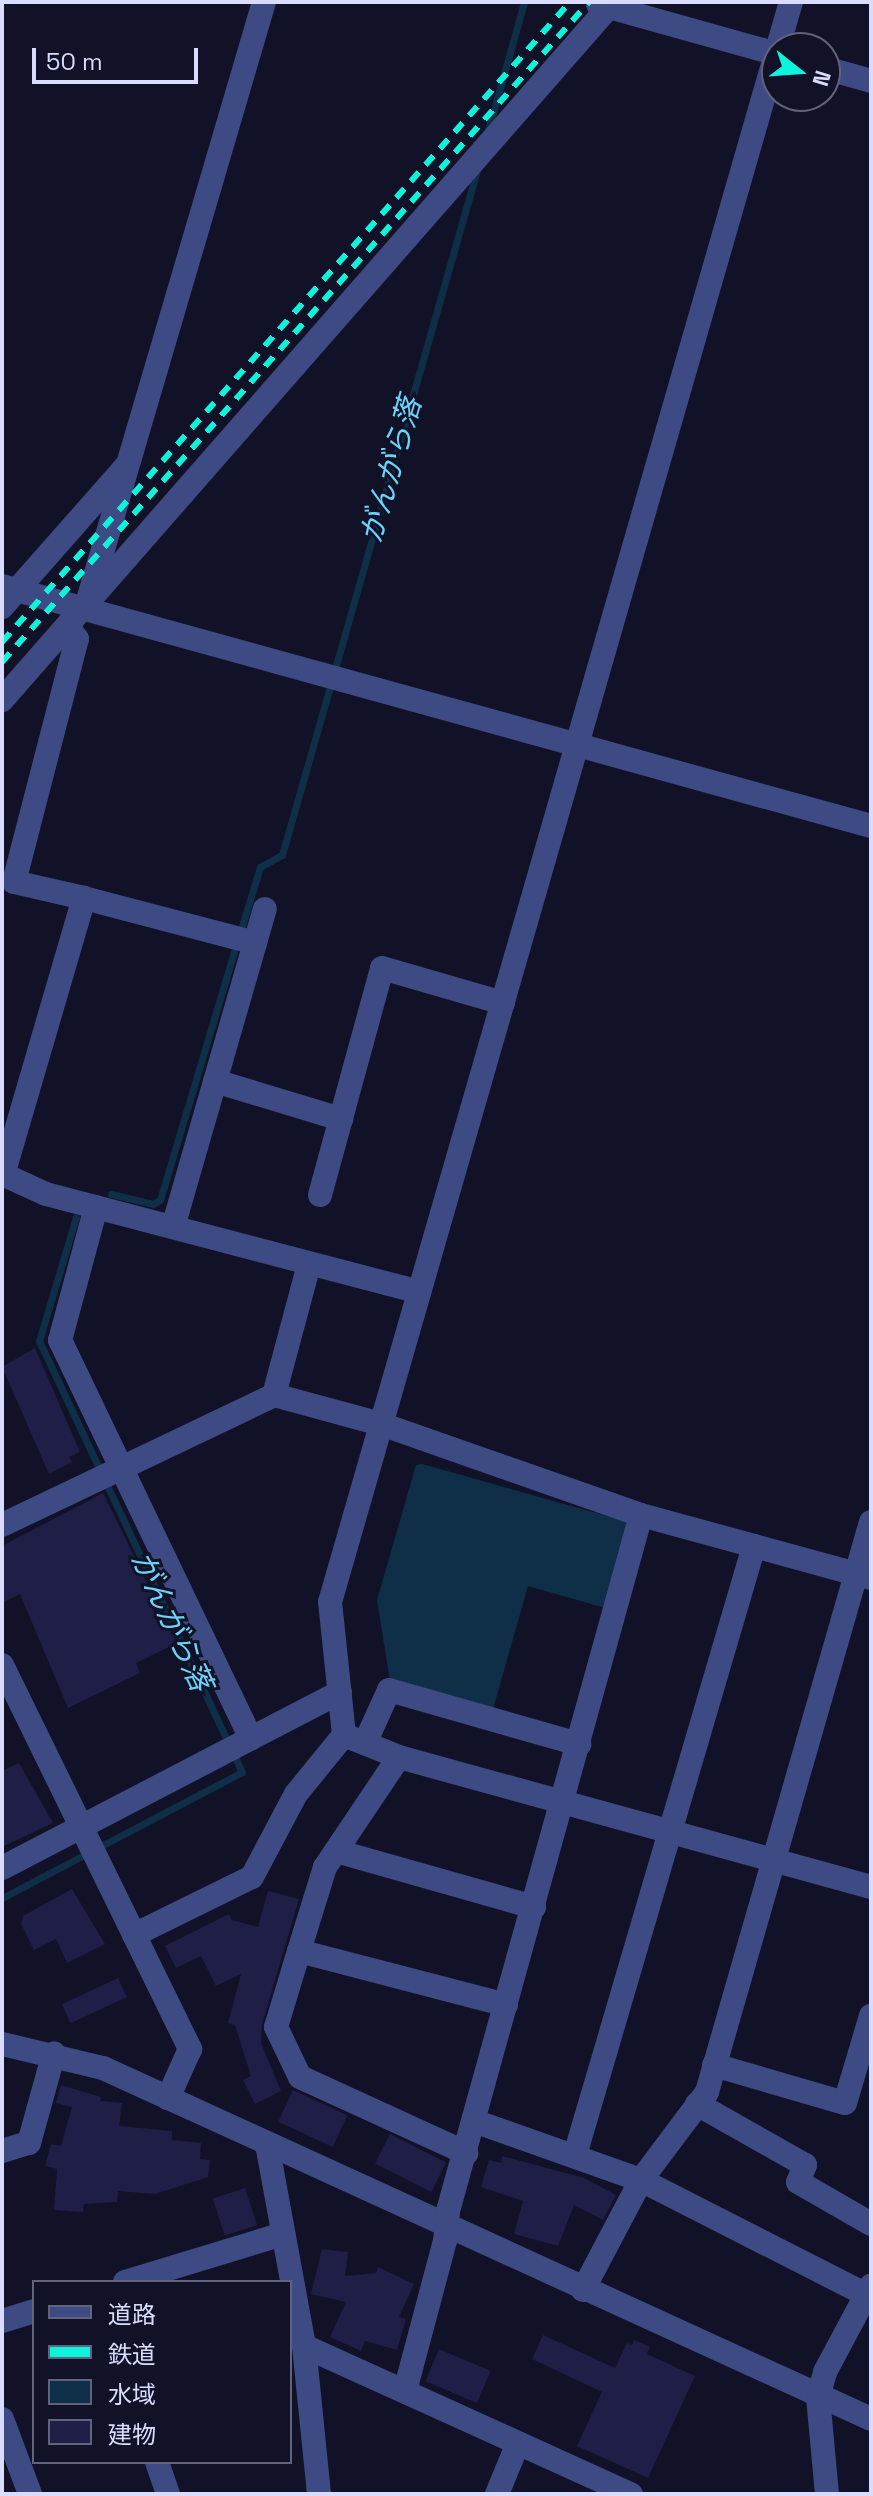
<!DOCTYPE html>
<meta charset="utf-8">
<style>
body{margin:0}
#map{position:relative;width:873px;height:2496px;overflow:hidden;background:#111227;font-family:"Space Grotesk","Noto Sans JP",sans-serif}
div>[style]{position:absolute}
.water>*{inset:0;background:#0f2f48}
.stream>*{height:7px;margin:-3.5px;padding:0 3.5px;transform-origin:3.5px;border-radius:3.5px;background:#0f2f48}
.building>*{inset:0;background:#1e1e47;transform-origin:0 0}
.minor>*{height:24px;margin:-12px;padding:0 12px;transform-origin:12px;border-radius:12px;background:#3e4a84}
.rail>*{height:6px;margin-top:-3px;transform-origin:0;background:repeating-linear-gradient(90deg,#0ef4dc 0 12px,transparent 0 22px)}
span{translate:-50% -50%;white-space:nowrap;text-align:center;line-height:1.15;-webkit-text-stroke:6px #111227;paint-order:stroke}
.water-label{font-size:30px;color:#6bd4f9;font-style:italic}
.frame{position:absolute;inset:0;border:4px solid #d9dcfd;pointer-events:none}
.legend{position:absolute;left:32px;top:2280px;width:260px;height:184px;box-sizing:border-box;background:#111227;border:2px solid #61637d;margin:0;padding:10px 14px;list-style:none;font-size:24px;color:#d9dcfd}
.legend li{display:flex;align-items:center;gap:16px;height:40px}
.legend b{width:40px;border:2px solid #61637d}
.north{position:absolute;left:761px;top:32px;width:80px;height:80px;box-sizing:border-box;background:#111227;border:2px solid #61637d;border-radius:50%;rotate:107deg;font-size:22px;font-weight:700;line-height:32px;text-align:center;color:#d9dcfd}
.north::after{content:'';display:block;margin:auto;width:28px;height:36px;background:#0ef4dc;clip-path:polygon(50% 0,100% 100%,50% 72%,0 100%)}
.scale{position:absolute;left:32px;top:48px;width:166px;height:36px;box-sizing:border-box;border:4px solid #d9dcfd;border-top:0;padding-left:10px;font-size:24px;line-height:28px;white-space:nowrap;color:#d9dcfd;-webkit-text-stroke:6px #111227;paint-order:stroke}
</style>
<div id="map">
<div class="water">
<i style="clip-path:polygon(422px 1464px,625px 1521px,631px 1530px,609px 1609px,528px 1586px,491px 1716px,391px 1687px,377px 1600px,416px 1465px)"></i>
</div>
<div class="stream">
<i style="left:488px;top:131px;width:134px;rotate:-74.4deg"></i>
<i style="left:242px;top:926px;width:62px;rotate:-73deg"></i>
<i style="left:260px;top:867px;width:25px;rotate:-29deg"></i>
<i style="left:282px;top:855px;width:712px;rotate:-74.11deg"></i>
<i style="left:111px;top:1194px;width:43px;rotate:13.4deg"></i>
<i style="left:153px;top:1204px;width:8px;rotate:-30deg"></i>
<i style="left:160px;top:1200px;width:259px;rotate:-73.4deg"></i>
<i style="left:2px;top:1898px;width:271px;rotate:-27.7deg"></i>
<i style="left:242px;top:1772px;width:476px;rotate:-115.2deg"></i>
<i style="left:39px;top:1341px;width:129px;rotate:-73.4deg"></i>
</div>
<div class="building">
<i style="clip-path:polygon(35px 1348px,80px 1452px,69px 1457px,72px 1462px,49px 1474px,2px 1367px)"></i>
<i style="clip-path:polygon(103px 1493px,177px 1643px,136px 1663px,140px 1673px,68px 1708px,20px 1594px,2px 1603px,2px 1546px)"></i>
<i style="clip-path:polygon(19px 1763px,53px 1823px,2px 1847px,2px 1771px)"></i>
<i style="clip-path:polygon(72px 1889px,105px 1944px,67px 1963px,56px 1939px,34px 1950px,21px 1924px,23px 1916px)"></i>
<i style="clip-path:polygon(268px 1891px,299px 1899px,262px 2024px,261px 2043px,281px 2091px,255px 2104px,243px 2080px,251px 2076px,235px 2025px,228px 2023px,241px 1974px,216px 1986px,201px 1956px,176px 1968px,165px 1946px,229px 1914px,232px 1920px,258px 1927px)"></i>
<i style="left:118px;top:1978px;width:21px;height:62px;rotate:65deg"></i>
<i style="clip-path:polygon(61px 2085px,101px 2097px,100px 2101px,122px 2103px,119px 2126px,172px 2131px,172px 2140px,201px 2143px,200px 2159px,210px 2160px,208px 2177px,155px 2194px,118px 2191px,117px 2202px,84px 2204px,83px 2212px,54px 2210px,57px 2169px,45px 2166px,51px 2144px,61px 2146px,72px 2107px,56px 2103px)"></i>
<i style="left:293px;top:2090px;width:60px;height:35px;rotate:25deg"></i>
<i style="left:390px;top:2134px;width:63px;height:33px;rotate:27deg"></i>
<i style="clip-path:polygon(502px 2156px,584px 2178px,616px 2195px,603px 2220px,574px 2205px,558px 2246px,514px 2234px,523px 2201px,481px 2187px,489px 2160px,501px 2163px)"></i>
<i style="left:245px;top:2188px;width:39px;height:34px;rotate:72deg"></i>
<i style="clip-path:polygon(322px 2249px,348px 2252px,345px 2276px,376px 2273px,378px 2267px,414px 2284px,399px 2317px,406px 2319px,397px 2350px,365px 2341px,361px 2351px,330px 2337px,346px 2302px,311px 2294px)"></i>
<i style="clip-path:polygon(543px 2335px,615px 2368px,627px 2343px,632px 2345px,634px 2340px,650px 2347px,647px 2354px,695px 2376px,648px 2478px,577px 2446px,602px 2392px,532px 2359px)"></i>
<i style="left:439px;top:2349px;width:56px;height:35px;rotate:23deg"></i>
</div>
<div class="minor">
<i style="left:598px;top:4px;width:186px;rotate:15.6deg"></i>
<i style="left:825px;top:68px;width:48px;rotate:15.8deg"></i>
<i style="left:2px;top:586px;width:902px;rotate:15.44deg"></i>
<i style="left:89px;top:597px;width:620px;rotate:-73.61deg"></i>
<i style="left:2px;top:607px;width:189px;rotate:-48.6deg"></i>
<i style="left:2px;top:700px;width:928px;rotate:-48.8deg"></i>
<i style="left:84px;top:898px;width:177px;rotate:14.7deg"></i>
<i style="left:215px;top:1081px;width:132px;rotate:16.8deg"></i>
<i style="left:2px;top:1174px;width:48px;rotate:24.4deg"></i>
<i style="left:46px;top:1194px;width:386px;rotate:14.7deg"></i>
<i style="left:3px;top:1175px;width:289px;rotate:-73.7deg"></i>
<i style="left:84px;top:898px;width:72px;rotate:-167.1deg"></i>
<i style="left:14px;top:882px;width:251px;rotate:-75.5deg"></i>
<i style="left:77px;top:639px;width:15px;rotate:-127deg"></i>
<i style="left:320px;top:1195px;width:235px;rotate:-74.7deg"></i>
<i style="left:382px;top:968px;width:126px;rotate:16.1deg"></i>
<i style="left:96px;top:1207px;width:138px;rotate:105.1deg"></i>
<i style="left:60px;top:1340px;width:442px;rotate:64.4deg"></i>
<i style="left:173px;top:1227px;width:331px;rotate:-73.9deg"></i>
<i style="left:274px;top:1395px;width:136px;rotate:-75deg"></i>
<i style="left:2px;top:1525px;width:301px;rotate:-25.5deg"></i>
<i style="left:274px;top:1395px;width:111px;rotate:15.2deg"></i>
<i style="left:381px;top:1424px;width:275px;rotate:19.3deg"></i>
<i style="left:641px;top:1515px;width:238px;rotate:15.3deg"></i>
<i style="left:2px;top:1665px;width:428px;rotate:63.9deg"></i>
<i style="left:190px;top:2049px;width:54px;rotate:114.2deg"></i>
<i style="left:344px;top:1735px;width:59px;rotate:21.8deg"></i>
<i style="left:399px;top:1757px;width:490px;rotate:15.4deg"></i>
<i style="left:365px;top:1743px;width:58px;rotate:-65.6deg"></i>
<i style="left:389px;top:1690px;width:198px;rotate:15.9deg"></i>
<i style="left:399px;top:1757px;width:133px;rotate:123.9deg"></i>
<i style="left:325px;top:1867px;width:88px;rotate:107.2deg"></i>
<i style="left:299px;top:1951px;width:214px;rotate:14.6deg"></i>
<i style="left:336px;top:1851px;width:206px;rotate:15.8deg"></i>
<i style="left:2px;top:1868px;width:381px;rotate:-27.5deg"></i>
<i style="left:134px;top:1935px;width:131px;rotate:-26.2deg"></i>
<i style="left:252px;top:1877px;width:94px;rotate:-62.1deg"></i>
<i style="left:296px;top:1794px;width:76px;rotate:-50.9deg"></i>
<i style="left:344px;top:1735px;width:134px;rotate:-96deg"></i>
<i style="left:330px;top:1602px;width:1665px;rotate:-73.93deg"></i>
<i style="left:299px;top:1951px;width:79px;rotate:106.8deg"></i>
<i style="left:276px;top:2027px;width:55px;rotate:64.4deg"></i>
<i style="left:300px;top:2077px;width:183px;rotate:24.6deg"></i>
<i style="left:2px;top:2044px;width:104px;rotate:13.4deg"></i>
<i style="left:103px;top:2068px;width:844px;rotate:24.56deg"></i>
<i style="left:714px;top:2065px;width:136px;rotate:16.2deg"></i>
<i style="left:845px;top:2103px;width:91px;rotate:-73.4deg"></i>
<i style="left:697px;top:2104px;width:124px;rotate:29.5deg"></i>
<i style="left:805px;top:2165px;width:18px;rotate:112deg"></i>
<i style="left:798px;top:2182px;width:84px;rotate:29.9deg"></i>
<i style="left:474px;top:2121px;width:177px;rotate:19.5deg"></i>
<i style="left:641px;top:2180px;width:258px;rotate:27deg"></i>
<i style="left:267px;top:2144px;width:205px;rotate:79.6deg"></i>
<i style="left:304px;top:2346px;width:149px;rotate:84.2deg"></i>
<i style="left:2px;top:2151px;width:28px;rotate:-17deg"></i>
<i style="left:29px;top:2143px;width:93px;rotate:-74.5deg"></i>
<i style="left:575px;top:2155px;width:635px;rotate:-73.62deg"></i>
<i style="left:125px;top:2282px;width:165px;rotate:-16.9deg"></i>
<i style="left:583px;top:2290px;width:124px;rotate:-62.2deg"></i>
<i style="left:641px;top:2180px;width:110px;rotate:-53.1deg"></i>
<i style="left:707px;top:2092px;width:593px;rotate:-73.95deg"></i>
<i style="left:2px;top:2321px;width:34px;rotate:-17deg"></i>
<i style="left:304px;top:2346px;width:359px;rotate:24.4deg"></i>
<i style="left:405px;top:2391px;width:155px;rotate:-75.1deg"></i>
<i style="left:445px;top:2241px;width:30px;rotate:-84deg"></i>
<i style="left:448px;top:2211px;width:722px;rotate:-74.5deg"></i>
<i style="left:2px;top:2419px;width:80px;rotate:69.5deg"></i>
<i style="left:157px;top:2462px;width:34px;rotate:71deg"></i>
<i style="left:497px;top:2494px;width:55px;rotate:-67.6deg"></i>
<i style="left:827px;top:2494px;width:97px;rotate:-95.3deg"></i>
<i style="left:818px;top:2397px;width:26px;rotate:-74deg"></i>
<i style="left:825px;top:2372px;width:98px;rotate:-61.9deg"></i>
</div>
<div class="rail">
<i style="left:2px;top:642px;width:856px;rotate:-48.41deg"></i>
<i style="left:2px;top:662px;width:883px;rotate:-48.35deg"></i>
</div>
<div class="water-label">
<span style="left:391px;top:470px;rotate:-74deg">がんがら落</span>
<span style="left:171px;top:1621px;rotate:65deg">がんがら落</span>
</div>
<div class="frame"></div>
<ul class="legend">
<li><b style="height:10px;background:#3e4a84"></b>道路</li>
<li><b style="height:10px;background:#0ef4dc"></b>鉄道</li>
<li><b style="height:22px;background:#0f2f48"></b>水域</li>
<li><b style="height:22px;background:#1e1e47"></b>建物</li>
</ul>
<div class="north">N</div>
<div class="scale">50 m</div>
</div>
